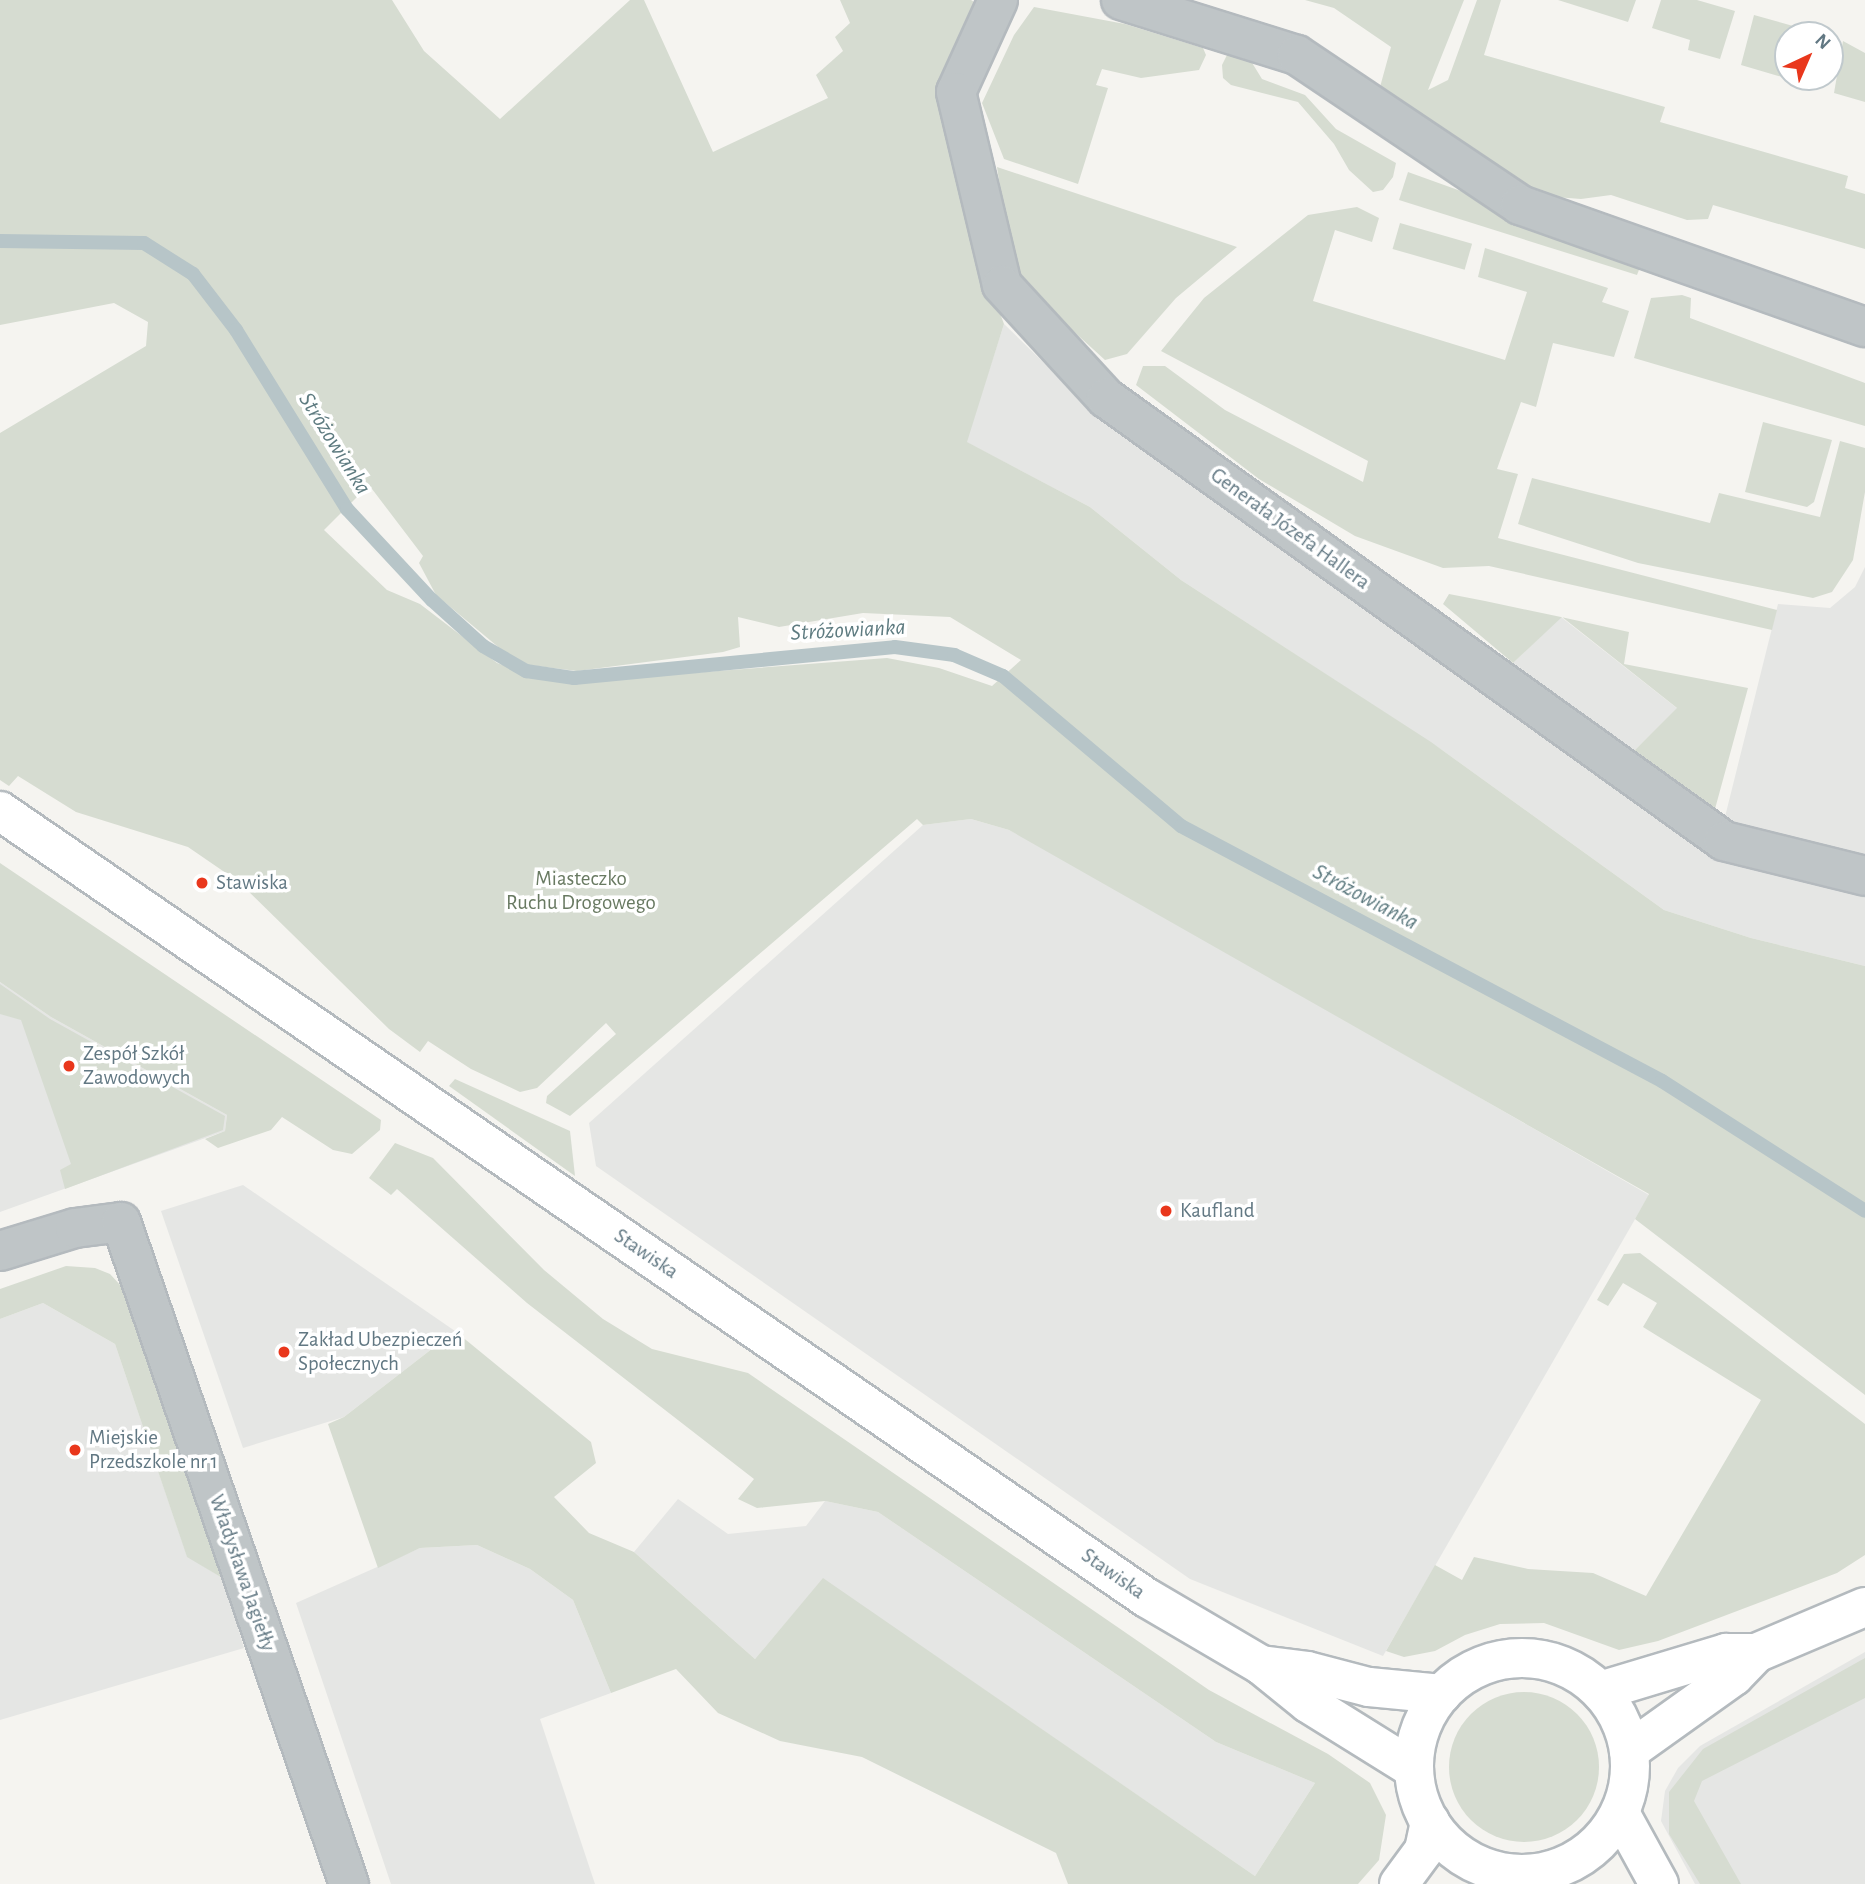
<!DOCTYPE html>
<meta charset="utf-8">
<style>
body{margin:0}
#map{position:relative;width:1865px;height:1884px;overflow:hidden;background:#f5f4f0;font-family:"Alegreya Sans",sans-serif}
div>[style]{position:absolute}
.built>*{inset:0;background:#e5e6e4}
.green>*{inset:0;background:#d6dcd1;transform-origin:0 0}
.round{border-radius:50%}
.stream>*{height:14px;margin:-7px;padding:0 7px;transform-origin:7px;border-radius:7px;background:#b7c5c8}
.roads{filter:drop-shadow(2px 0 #b4babe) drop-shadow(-2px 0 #b4babe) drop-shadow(0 2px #b4babe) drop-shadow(0 -2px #b4babe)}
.street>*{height:38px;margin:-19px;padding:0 19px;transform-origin:19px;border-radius:19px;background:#bfc5c7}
.secondary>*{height:38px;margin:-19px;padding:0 19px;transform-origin:19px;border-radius:19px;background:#fff}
.secondary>.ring{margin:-19px;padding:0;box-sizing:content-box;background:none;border:38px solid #fff;border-radius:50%}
.dots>*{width:19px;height:19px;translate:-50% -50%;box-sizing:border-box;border:4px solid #fff;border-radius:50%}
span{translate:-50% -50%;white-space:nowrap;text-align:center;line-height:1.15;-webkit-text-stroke:7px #fff;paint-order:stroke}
.street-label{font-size:21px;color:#627883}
.park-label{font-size:21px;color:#697a62}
.poi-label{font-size:21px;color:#627883}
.left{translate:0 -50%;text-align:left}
.water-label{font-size:23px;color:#5e7b80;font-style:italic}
.north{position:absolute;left:1774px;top:21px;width:70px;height:70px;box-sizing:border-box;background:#fff;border:2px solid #c0c9cd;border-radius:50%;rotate:44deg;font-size:19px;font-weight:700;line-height:28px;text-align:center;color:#627883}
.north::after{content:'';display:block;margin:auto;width:24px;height:32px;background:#e9371c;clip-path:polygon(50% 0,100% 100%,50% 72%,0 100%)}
</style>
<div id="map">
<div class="built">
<i style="clip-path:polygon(1004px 324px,1107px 424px,1715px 857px,1778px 604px,1830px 608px,1855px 587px,1865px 567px,1865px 966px,1751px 938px,1664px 910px,1442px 750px,1181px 580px,1090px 507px,966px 442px)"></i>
<i style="clip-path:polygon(1561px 617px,1678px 709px,1634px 751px,1513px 663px)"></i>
<i style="clip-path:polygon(971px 819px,1009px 830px,1052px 851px,1649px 1195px,1383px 1656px,1190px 1579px,596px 1166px,589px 1123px,923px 825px)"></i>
<i style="clip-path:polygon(0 982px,51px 1017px,227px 1115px,225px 1131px,0 1212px)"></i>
<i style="clip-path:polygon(243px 1185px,455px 1331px,344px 1417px,243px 1448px,161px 1211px)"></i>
<i style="clip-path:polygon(43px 1303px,115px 1344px,187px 1556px,224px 1579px,244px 1648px,0 1720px,0 1319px)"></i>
<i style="clip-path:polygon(678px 1499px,728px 1534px,806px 1526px,825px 1501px,878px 1512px,1216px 1742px,1315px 1783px,1255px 1876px,823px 1579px,755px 1659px,634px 1552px)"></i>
<i style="clip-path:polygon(477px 1545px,530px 1569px,573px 1600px,611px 1693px,540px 1719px,595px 1884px,391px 1884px,296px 1603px,420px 1548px)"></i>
<i style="clip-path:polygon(1865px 1652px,1865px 1884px,1695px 1884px,1661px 1821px,1665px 1791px,1678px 1768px,1700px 1746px)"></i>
</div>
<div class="green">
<i style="clip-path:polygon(evenodd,0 0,392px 0,424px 51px,500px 119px,630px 0,644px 0,713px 152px,828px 98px,816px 75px,843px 51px,835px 37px,850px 23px,840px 0,971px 0,980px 6px,941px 96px,976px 249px,1004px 324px,967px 442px,1090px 507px,1181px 580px,1431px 742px,1664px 910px,1751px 938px,1865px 966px,1865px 1395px,1635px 1219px,1649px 1194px,1009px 830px,971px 819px,923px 825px,917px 819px,570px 1116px,546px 1103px,547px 1096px,616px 1034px,606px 1023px,537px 1088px,520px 1092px,471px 1069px,428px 1041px,420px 1052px,389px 1029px,239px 882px,188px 847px,76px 812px,18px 776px,9px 786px,0 780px,0 433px,146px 346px,148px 322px,114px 303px,0 325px,0 0,369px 485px,423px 556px,419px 563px,436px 595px,503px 651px,529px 665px,577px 671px,723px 652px,740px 647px,738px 617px,779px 627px,863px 613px,950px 617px,1021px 660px,992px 686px,939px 668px,887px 658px,574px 682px,524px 673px,497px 663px,420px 604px,387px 590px,324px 530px,369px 485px)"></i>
<i style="clip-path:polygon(1305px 0,1464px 0,1428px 90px,1448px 80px,1477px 0,1501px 0,1484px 55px,1665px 107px,1660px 122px,1848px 176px,1845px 188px,1865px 194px,1865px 249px,1713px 205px,1708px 219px,1687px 220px,1611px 195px,1581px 199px,1518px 194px,1380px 87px,1391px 47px,1334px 8px)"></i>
<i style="clip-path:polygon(1558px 0,1636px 0,1628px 22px)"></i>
<i style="clip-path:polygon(1661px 0,1697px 0,1735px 11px,1720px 59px,1688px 50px,1690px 40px,1652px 28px)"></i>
<i style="clip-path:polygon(1034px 7px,1125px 24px,1203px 48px,1206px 55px,1199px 70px,1141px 78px,1102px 69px,1096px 85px,1108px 88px,1078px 184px,1004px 159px,982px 103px,1014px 35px)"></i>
<i style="clip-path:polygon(1754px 15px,1825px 35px,1788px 35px,1788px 77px,1819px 77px,1816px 87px,1741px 65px)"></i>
<i style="clip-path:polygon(1843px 41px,1865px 53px,1865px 102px,1834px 93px)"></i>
<i style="clip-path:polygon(1230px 49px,1246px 53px,1262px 79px,1305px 95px,1336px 129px,1396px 163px,1393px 177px,1383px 190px,1373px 192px,1349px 170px,1334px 144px,1298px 102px,1231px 85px,1223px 78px,1222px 65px)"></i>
<i style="clip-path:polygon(997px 167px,1237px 247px,1176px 298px,1127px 354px,1105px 360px,1013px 276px)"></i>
<i style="clip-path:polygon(1408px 172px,1644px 257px,1637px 275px,1399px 200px)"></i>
<i style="clip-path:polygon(1357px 207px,1379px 218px,1372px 242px,1335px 230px,1313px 301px,1505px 360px,1527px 292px,1478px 277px,1485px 248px,1608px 288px,1602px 302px,1629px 311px,1614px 357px,1553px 343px,1536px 407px,1521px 402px,1497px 469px,1518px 474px,1498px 538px,1777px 610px,1772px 630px,1489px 566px,1443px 568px,1355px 536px,1259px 479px,1136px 385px,1143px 366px,1165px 366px,1225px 410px,1363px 482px,1368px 461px,1161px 351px,1204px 298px,1308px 215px)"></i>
<i style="left:1400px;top:223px;width:75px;height:27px;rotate:16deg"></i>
<i style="clip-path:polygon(1682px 295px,1691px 298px,1690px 318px,1865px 383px,1865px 426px,1634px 358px,1651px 298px)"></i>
<i style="clip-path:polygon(1763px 422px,1832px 440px,1814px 502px,1807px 507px,1745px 492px)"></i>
<i style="clip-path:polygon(1840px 441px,1865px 448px,1865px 492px,1853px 560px,1832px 592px,1813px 598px,1638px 563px,1518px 524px,1532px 478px,1710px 523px,1719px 493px,1820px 517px)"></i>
<i style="clip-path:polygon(1449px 594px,1485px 601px,1561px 617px,1629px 632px,1624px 664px,1748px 688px,1715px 809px,1634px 751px,1677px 708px,1562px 617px,1513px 663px,1443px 604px)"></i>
<i style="clip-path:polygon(0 863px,381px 1120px,380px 1130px,352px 1154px,333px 1150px,282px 1117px,271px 1130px,218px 1148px,205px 1139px,225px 1131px,227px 1115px,51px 1017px,0 982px)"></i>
<i style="clip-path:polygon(0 984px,50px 1019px,225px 1116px,223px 1130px,65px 1189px,60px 1170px,71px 1164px,21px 1020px,0 1014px)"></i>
<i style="clip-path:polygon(455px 1079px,570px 1131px,575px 1176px,449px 1086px)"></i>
<i style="clip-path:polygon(395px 1143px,433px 1158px,544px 1270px,603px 1319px,652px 1349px,748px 1373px,1209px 1690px,1328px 1754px,1370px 1783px,1386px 1815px,1379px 1860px,1358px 1884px,1068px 1884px,1056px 1853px,862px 1757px,780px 1741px,718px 1713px,676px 1669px,611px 1693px,573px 1600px,530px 1569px,477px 1545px,420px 1548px,378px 1568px,328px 1424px,344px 1417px,455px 1331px,591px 1442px,596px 1463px,554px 1497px,589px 1533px,634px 1552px,755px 1659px,823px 1578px,1255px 1876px,1315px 1783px,1216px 1742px,878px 1512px,825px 1501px,757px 1508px,738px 1499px,754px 1479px,527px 1303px,397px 1189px,391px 1195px,369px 1178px)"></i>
<i style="clip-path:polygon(1640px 1253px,1865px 1424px,1865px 1555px,1837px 1573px,1658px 1641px,1619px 1650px,1544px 1623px,1500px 1624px,1465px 1635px,1435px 1651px,1404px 1657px,1386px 1651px,1435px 1565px,1462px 1580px,1474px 1557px,1528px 1569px,1593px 1573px,1646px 1596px,1761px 1400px,1643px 1327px,1657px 1303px,1623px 1283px,1608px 1306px,1597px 1300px,1624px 1254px)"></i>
<i style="clip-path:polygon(66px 1266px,95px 1268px,110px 1274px,122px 1287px,224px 1579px,187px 1557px,115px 1344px,43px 1303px,0 1319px,0 1289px)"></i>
<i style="clip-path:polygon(1865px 1658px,1865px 1698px,1702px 1781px,1694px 1801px,1741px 1884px,1700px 1884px,1669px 1834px,1669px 1792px,1703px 1749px)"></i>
<i class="round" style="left:1449px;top:1692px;width:150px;height:150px"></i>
</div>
<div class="stream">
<i style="left:0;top:241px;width:144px;rotate:0.8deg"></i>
<i style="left:144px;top:243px;width:58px;rotate:32.3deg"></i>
<i style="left:193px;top:274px;width:71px;rotate:52.5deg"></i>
<i style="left:236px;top:330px;width:211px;rotate:58.2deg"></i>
<i style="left:347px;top:509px;width:125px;rotate:47deg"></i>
<i style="left:432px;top:600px;width:69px;rotate:42deg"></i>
<i style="left:483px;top:646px;width:50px;rotate:30.2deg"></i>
<i style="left:526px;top:671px;width:49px;rotate:8.3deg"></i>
<i style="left:574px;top:678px;width:322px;rotate:-5.5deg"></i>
<i style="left:895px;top:647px;width:60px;rotate:7.7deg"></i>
<i style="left:954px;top:655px;width:53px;rotate:23.2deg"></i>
<i style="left:1003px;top:676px;width:233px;rotate:40.1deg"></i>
<i style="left:1181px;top:826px;width:544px;rotate:27.93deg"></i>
<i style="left:1662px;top:1081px;width:241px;rotate:32.6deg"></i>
</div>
<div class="roads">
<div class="street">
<i style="left:998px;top:0;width:101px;rotate:114.5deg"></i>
<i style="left:956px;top:92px;width:198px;rotate:76.6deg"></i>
<i style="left:1002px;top:285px;width:154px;rotate:47.4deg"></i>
<i style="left:1106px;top:398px;width:760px;rotate:35.63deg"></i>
<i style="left:1724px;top:841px;width:145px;rotate:13.9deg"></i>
<i style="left:1121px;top:0;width:184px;rotate:17.4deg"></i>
<i style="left:1297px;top:55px;width:269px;rotate:33.9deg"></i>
<i style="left:1520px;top:205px;width:366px;rotate:19.5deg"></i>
<i style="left:0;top:1251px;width:78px;rotate:-17deg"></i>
<i style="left:75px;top:1228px;width:46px;rotate:-7.4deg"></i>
<i style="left:121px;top:1222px;width:700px;rotate:71deg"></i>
</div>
<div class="secondary">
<i style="left:0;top:811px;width:1391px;rotate:34.46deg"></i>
<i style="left:1147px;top:1598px;width:132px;rotate:30.4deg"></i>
<i style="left:1261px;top:1665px;width:60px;rotate:39deg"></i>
<i style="left:1308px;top:1703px;width:125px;rotate:31.9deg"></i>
<i class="ring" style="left:1414px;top:1658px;width:178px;height:178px"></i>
<i style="left:1261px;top:1665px;width:46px;rotate:7.4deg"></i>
<i style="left:1307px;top:1671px;width:64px;rotate:14.5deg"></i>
<i style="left:1369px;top:1687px;width:73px;rotate:5.5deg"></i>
<i style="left:1600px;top:1691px;width:132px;rotate:-16.8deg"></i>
<i style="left:1726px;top:1653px;width:30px"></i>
<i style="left:1756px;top:1653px;width:118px;rotate:-22.9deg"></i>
<i style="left:1629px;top:1751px;width:129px;rotate:-35.5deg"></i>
<i style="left:1734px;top:1676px;width:32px;rotate:-46deg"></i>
<i style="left:1620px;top:1813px;width:81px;rotate:61.2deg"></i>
<i style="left:1399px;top:1884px;width:42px;rotate:-53.7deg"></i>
<i style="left:1424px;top:1850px;width:29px;rotate:-78deg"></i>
</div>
</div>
<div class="dots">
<i style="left:202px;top:883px;background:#e9371c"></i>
<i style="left:69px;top:1066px;background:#e9371c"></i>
<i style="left:1166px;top:1211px;background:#e9371c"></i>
<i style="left:284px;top:1352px;background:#e9371c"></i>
<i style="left:75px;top:1450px;background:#e9371c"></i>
</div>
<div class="street-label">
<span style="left:1290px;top:529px;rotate:36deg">Generała Józefa Hallera</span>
<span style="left:646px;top:1254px;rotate:34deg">Stawiska</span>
<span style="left:242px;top:1573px;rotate:71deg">Władysława Jagiełły</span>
<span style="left:1113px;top:1574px;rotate:35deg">Stawiska</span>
</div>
<div class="park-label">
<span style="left:581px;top:891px">Miasteczko<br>Ruchu Drogowego</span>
</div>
<div class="poi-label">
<span class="left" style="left:216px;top:883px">Stawiska</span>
<span class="left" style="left:83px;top:1066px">Zespół Szkół<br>Zawodowych</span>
<span class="left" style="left:1180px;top:1211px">Kaufland</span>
<span class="left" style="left:298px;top:1352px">Zakład Ubezpieczeń<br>Społecznych</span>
<span class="left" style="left:89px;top:1450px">Miejskie<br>Przedszkole nr 1</span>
</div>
<div class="water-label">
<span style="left:334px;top:444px;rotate:58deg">Stróżowianka</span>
<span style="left:848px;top:631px;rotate:-3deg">Stróżowianka</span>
<span style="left:1365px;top:898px;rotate:28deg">Stróżowianka</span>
</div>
<div class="north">N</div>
</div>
